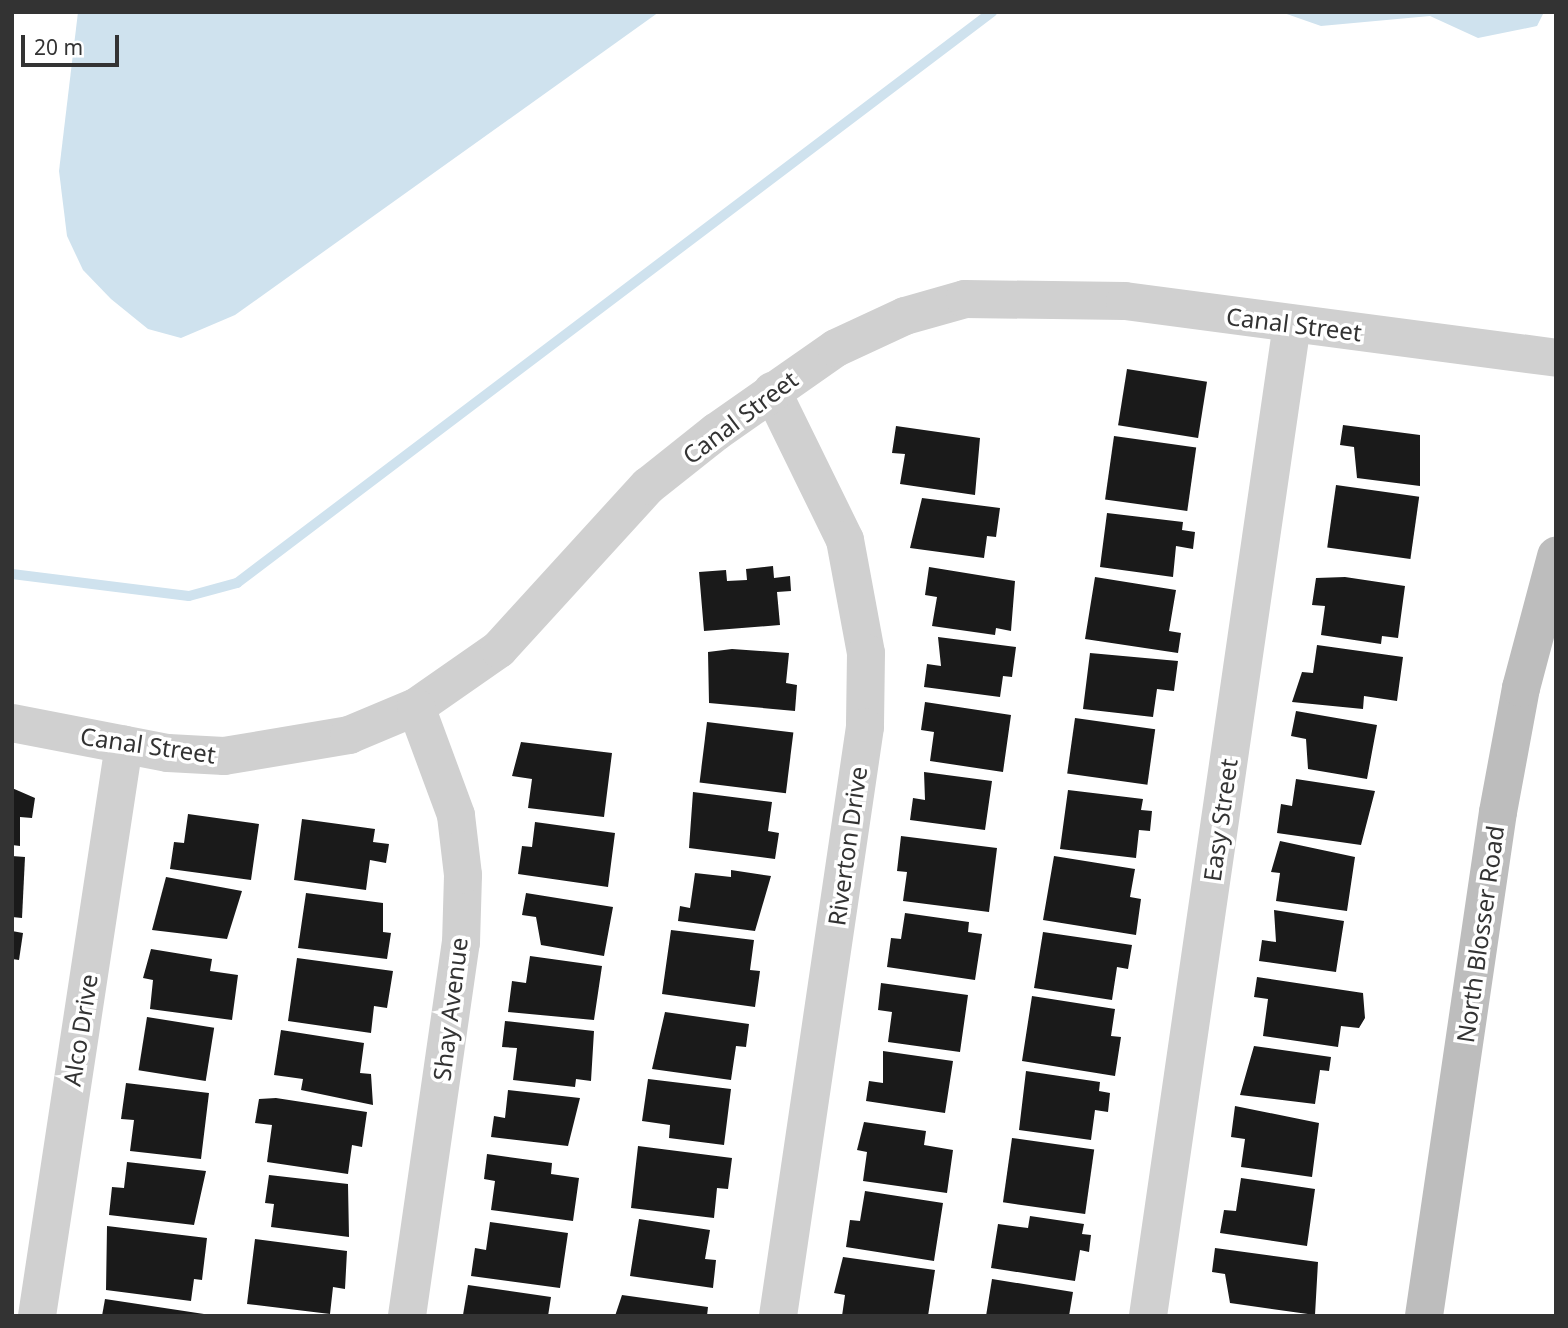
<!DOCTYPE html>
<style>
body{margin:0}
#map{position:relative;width:1568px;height:1328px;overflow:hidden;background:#fff;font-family:"Noto Sans",sans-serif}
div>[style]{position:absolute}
.water>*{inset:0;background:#cfe2ee}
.stream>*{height:10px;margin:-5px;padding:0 5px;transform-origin:5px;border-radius:5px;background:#cfe2ee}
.building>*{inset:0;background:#1a1a1a;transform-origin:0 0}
.street>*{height:38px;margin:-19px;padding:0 19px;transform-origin:19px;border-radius:19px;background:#d0d0d0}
.secondary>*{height:38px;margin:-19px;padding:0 19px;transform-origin:19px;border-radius:19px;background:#bdbdbd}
span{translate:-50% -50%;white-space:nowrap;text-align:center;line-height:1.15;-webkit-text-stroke:7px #fff;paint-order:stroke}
.street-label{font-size:24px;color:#333}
.frame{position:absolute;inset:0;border:14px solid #333;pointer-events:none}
.scale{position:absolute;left:21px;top:35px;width:98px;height:32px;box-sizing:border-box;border:4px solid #333;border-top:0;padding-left:9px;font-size:21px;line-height:24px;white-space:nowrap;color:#333;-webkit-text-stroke:5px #fff;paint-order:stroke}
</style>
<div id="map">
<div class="water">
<i style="clip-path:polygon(78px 12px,659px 12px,235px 315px,181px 338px,148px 329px,111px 299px,83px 270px,67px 236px,59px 171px)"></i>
<i style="clip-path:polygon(1281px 12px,1544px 12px,1537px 26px,1478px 38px,1430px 16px,1321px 26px)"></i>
</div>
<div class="stream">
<i style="left:12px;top:574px;width:178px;rotate:7.1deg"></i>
<i style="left:189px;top:596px;width:50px;rotate:-15.2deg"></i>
<i style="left:237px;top:583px;width:947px;rotate:-37.1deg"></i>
</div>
<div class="building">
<i style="left:1127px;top:369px;width:81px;height:57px;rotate:9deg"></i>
<i style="clip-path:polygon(1343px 425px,1420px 435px,1420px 486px,1357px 478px,1354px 447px,1340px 445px)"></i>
<i style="clip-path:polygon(896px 426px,980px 438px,975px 495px,900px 484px,905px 454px,892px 453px)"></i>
<i style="left:1114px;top:436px;width:83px;height:64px;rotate:8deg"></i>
<i style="left:1336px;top:485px;width:84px;height:63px;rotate:8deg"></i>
<i style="clip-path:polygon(922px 498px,1000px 508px,996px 537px,987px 536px,984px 558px,910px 548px)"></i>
<i style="clip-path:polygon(1107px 513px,1183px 522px,1182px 530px,1195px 532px,1193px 549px,1176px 546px,1173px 577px,1100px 567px)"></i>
<i style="clip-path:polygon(773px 566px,774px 578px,790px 576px,791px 591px,777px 592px,780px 625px,704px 631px,699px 572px,726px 570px,727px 581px,747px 580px,746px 569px)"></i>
<i style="clip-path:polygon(929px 567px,1015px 581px,1011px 631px,996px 628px,995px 635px,932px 626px,937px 597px,925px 595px)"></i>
<i style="clip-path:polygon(1095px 577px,1176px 590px,1169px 631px,1181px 633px,1178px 653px,1085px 639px)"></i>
<i style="clip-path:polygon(1345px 577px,1405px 586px,1398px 638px,1382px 636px,1381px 644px,1321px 635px,1325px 606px,1312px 605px,1316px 578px)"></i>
<i style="clip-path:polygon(938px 637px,1016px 647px,1012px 677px,1003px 676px,1000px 697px,924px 687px,927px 664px,941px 666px)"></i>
<i style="clip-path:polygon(1317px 645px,1403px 657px,1397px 701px,1364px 696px,1363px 709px,1292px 702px,1302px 672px,1313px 673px)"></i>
<i style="clip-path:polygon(732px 649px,789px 653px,786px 683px,797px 685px,795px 711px,709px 703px,708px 652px)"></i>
<i style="clip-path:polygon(1090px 653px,1178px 661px,1174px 691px,1157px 689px,1153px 717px,1083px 709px)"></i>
<i style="clip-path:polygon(925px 702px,1011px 715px,1003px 772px,930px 761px,934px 732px,921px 730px)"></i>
<i style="clip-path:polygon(1296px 711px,1377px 725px,1367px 779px,1308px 769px,1306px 739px,1291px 736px)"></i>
<i style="left:1075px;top:718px;width:81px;height:56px;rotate:8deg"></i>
<i style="left:707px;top:722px;width:87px;height:61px;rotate:7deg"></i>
<i style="clip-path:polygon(521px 742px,612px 753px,604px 817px,528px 808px,532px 779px,512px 776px)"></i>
<i style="clip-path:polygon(924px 772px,992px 781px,985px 830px,910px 820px,913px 798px,925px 800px)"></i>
<i style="clip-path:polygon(1296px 779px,1375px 791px,1361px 845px,1277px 833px,1281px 804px,1292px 806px)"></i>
<i style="clip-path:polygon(12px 788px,35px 798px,32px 818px,20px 817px,20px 846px,12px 845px)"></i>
<i style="clip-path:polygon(1068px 790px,1143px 799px,1141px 810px,1152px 811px,1150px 831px,1139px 830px,1136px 858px,1060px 849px)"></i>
<i style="clip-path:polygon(693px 792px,772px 802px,768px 831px,779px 833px,775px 859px,689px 848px)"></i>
<i style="clip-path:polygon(188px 814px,259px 824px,251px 880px,170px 869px,174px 842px,184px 843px)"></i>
<i style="clip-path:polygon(302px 819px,375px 829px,373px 842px,389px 844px,386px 863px,370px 860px,366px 890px,294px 880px)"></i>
<i style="clip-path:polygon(535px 822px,615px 833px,608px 887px,518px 874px,522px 846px,532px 847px)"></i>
<i style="clip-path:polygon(901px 836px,997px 848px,989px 912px,903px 901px,907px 872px,897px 871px)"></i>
<i style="clip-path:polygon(1280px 841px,1355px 857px,1347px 911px,1276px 901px,1280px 873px,1271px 872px)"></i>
<i style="clip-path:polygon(12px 856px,25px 857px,22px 918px,12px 917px)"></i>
<i style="clip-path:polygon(1054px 856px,1135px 869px,1130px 897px,1141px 899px,1136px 935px,1043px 920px)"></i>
<i style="clip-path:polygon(731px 870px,771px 876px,755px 931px,678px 921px,680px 906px,690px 908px,695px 873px,731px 877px)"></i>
<i style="clip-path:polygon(166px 877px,242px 891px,227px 939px,152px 930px)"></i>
<i style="clip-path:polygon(306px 893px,383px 903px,383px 932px,391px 933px,387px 959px,298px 948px)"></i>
<i style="clip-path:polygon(526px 893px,613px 907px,604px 956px,541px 945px,536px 917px,522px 915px)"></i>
<i style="clip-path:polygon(1274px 910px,1344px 921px,1336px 972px,1259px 961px,1262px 940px,1276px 942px)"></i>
<i style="clip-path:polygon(905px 913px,969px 922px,968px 932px,982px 934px,975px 980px,887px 967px,891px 938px,901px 939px)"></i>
<i style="clip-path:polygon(671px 930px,754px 940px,750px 970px,760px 971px,755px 1007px,662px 994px)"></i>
<i style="clip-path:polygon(12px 931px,23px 933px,19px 960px,12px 959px)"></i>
<i style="clip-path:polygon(1043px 932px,1132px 945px,1128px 969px,1117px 967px,1112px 1000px,1034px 988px)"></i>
<i style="clip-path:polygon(151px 949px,212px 959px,210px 971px,238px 975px,232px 1020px,150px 1009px,153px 980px,143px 978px)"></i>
<i style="clip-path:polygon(530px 956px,602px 966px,594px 1020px,508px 1012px,512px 981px,526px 983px)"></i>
<i style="clip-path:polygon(297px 958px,393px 971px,387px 1008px,374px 1006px,371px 1033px,288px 1021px)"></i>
<i style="clip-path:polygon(1257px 977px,1363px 993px,1365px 1018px,1359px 1028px,1341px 1026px,1338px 1047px,1263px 1036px,1268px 999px,1254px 997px)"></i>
<i style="clip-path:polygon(881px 983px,968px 995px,960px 1052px,888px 1042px,892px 1012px,878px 1010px)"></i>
<i style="clip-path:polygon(1032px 996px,1115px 1009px,1111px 1036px,1121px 1037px,1115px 1076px,1022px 1061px)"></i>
<i style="clip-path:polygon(665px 1012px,749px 1024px,746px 1047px,736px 1046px,731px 1080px,652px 1069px)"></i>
<i style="left:147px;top:1017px;width:68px;height:54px;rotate:9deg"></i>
<i style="clip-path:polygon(505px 1021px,594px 1031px,591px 1081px,576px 1079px,575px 1087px,513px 1080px,517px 1048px,502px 1047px)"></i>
<i style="clip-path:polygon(281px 1030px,364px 1043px,360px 1073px,371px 1074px,373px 1105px,301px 1090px,303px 1079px,274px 1075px)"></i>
<i style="clip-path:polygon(1254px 1046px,1331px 1057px,1329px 1071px,1320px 1070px,1315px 1104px,1240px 1095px)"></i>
<i style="clip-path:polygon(883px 1051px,953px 1061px,945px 1113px,866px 1101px,869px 1081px,883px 1083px)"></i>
<i style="clip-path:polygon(1026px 1071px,1100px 1082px,1099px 1091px,1110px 1093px,1108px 1112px,1095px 1110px,1091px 1140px,1019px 1130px)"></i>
<i style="clip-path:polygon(648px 1079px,731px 1089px,724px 1145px,669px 1138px,670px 1125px,642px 1121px)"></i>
<i style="clip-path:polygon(126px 1083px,209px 1093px,201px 1159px,130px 1151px,134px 1120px,121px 1119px)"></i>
<i style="clip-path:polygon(508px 1090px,580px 1098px,568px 1146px,491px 1137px,494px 1116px,505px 1118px)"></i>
<i style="clip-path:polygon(276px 1098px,367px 1112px,362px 1147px,352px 1145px,348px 1174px,267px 1162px,272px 1125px,255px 1123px,259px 1099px)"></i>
<i style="clip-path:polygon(1235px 1106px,1319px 1123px,1312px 1177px,1241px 1167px,1245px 1139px,1231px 1137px)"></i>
<i style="clip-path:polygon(864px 1122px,926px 1131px,924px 1145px,953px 1150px,947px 1193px,863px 1181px,867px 1152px,857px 1150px)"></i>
<i style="left:1012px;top:1138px;width:83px;height:65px;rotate:8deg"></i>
<i style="clip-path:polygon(638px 1146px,732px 1158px,728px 1189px,717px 1188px,714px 1218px,631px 1208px)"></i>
<i style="clip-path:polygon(487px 1154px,552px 1163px,551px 1174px,579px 1178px,573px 1221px,491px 1210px,495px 1181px,484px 1179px)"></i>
<i style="clip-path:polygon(127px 1162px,206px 1171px,194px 1225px,109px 1215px,112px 1187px,124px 1188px)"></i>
<i style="clip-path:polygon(269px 1175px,348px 1184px,349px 1237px,271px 1227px,274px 1204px,265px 1203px)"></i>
<i style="clip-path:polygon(1241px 1178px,1315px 1189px,1307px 1246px,1220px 1233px,1224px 1210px,1236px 1211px)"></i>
<i style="clip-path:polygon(865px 1191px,943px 1203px,934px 1261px,846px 1247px,850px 1220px,860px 1221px)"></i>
<i style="clip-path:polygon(1030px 1216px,1084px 1224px,1082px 1234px,1091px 1235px,1089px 1252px,1080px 1250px,1075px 1281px,991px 1268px,998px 1224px,1028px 1228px)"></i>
<i style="clip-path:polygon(639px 1219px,710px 1230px,705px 1259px,716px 1260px,713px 1288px,630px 1276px)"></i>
<i style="clip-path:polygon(490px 1222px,568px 1233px,560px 1288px,471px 1276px,475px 1248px,486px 1250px)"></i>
<i style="clip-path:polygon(107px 1226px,207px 1238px,202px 1280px,194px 1279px,191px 1301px,106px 1290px)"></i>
<i style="clip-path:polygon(255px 1239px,347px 1251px,345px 1289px,333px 1287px,330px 1314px,247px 1304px)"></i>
<i style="clip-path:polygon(1215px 1248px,1318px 1262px,1315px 1315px,1230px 1303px,1225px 1274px,1212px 1272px)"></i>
<i style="clip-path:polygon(843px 1257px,935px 1270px,928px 1316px,842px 1316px,845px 1295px,834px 1293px)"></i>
<i style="clip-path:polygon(992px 1279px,1073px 1292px,1069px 1316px,986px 1316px)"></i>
<i style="clip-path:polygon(468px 1285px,551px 1297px,548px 1316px,463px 1315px)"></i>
<i style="clip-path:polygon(622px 1295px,708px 1307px,707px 1316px,615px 1316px)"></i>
<i style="clip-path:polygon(105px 1299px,204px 1314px,204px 1316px,102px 1316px)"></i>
</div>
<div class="street">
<i style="left:772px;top:391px;width:166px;rotate:63.9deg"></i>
<i style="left:845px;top:540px;width:115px;rotate:79.5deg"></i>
<i style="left:866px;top:653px;width:74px;rotate:90.8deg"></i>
<i style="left:865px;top:727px;width:595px;rotate:98.4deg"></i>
<i style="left:12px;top:723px;width:159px;rotate:10.9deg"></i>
<i style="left:168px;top:753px;width:56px;rotate:3.1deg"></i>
<i style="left:224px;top:756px;width:127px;rotate:-9.5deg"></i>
<i style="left:349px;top:735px;width:73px;rotate:-22.7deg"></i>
<i style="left:416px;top:707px;width:101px;rotate:-34.9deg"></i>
<i style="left:499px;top:649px;width:221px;rotate:-47.6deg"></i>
<i style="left:648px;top:486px;width:87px;rotate:-38.5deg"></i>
<i style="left:716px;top:432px;width:146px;rotate:-35deg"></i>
<i style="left:836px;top:348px;width:76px;rotate:-24.9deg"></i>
<i style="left:905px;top:316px;width:62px;rotate:-15.8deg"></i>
<i style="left:965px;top:299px;width:160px;rotate:0.7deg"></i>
<i style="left:1125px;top:301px;width:435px;rotate:7.5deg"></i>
<i style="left:37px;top:1316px;width:578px;rotate:-81.34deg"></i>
<i style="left:407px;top:1316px;width:377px;rotate:-81.8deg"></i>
<i style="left:461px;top:943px;width:68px;rotate:-88.3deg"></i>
<i style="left:463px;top:875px;width:60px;rotate:-96.7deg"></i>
<i style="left:456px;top:815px;width:115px;rotate:-110.3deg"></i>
<i style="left:1148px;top:1316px;width:1002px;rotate:-81.74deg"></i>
</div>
<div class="secondary">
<i style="left:1424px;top:1316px;width:509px;rotate:-81.65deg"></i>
<i style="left:1498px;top:812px;width:126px;rotate:-79.5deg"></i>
<i style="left:1521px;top:688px;width:137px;rotate:-75.1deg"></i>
</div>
<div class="street-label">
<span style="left:1294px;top:324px;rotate:7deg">Canal Street</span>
<span style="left:740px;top:417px;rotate:-37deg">Canal Street</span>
<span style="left:148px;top:745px;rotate:8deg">Canal Street</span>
<span style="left:1220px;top:820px;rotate:-82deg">Easy Street</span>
<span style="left:847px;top:846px;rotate:-82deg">Riverton Drive</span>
<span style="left:1480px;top:934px;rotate:-82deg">North Blosser Road</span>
<span style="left:450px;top:1009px;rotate:-83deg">Shay Avenue</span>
<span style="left:80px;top:1030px;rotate:-81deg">Alco Drive</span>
</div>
<div class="frame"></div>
<div class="scale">20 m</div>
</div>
